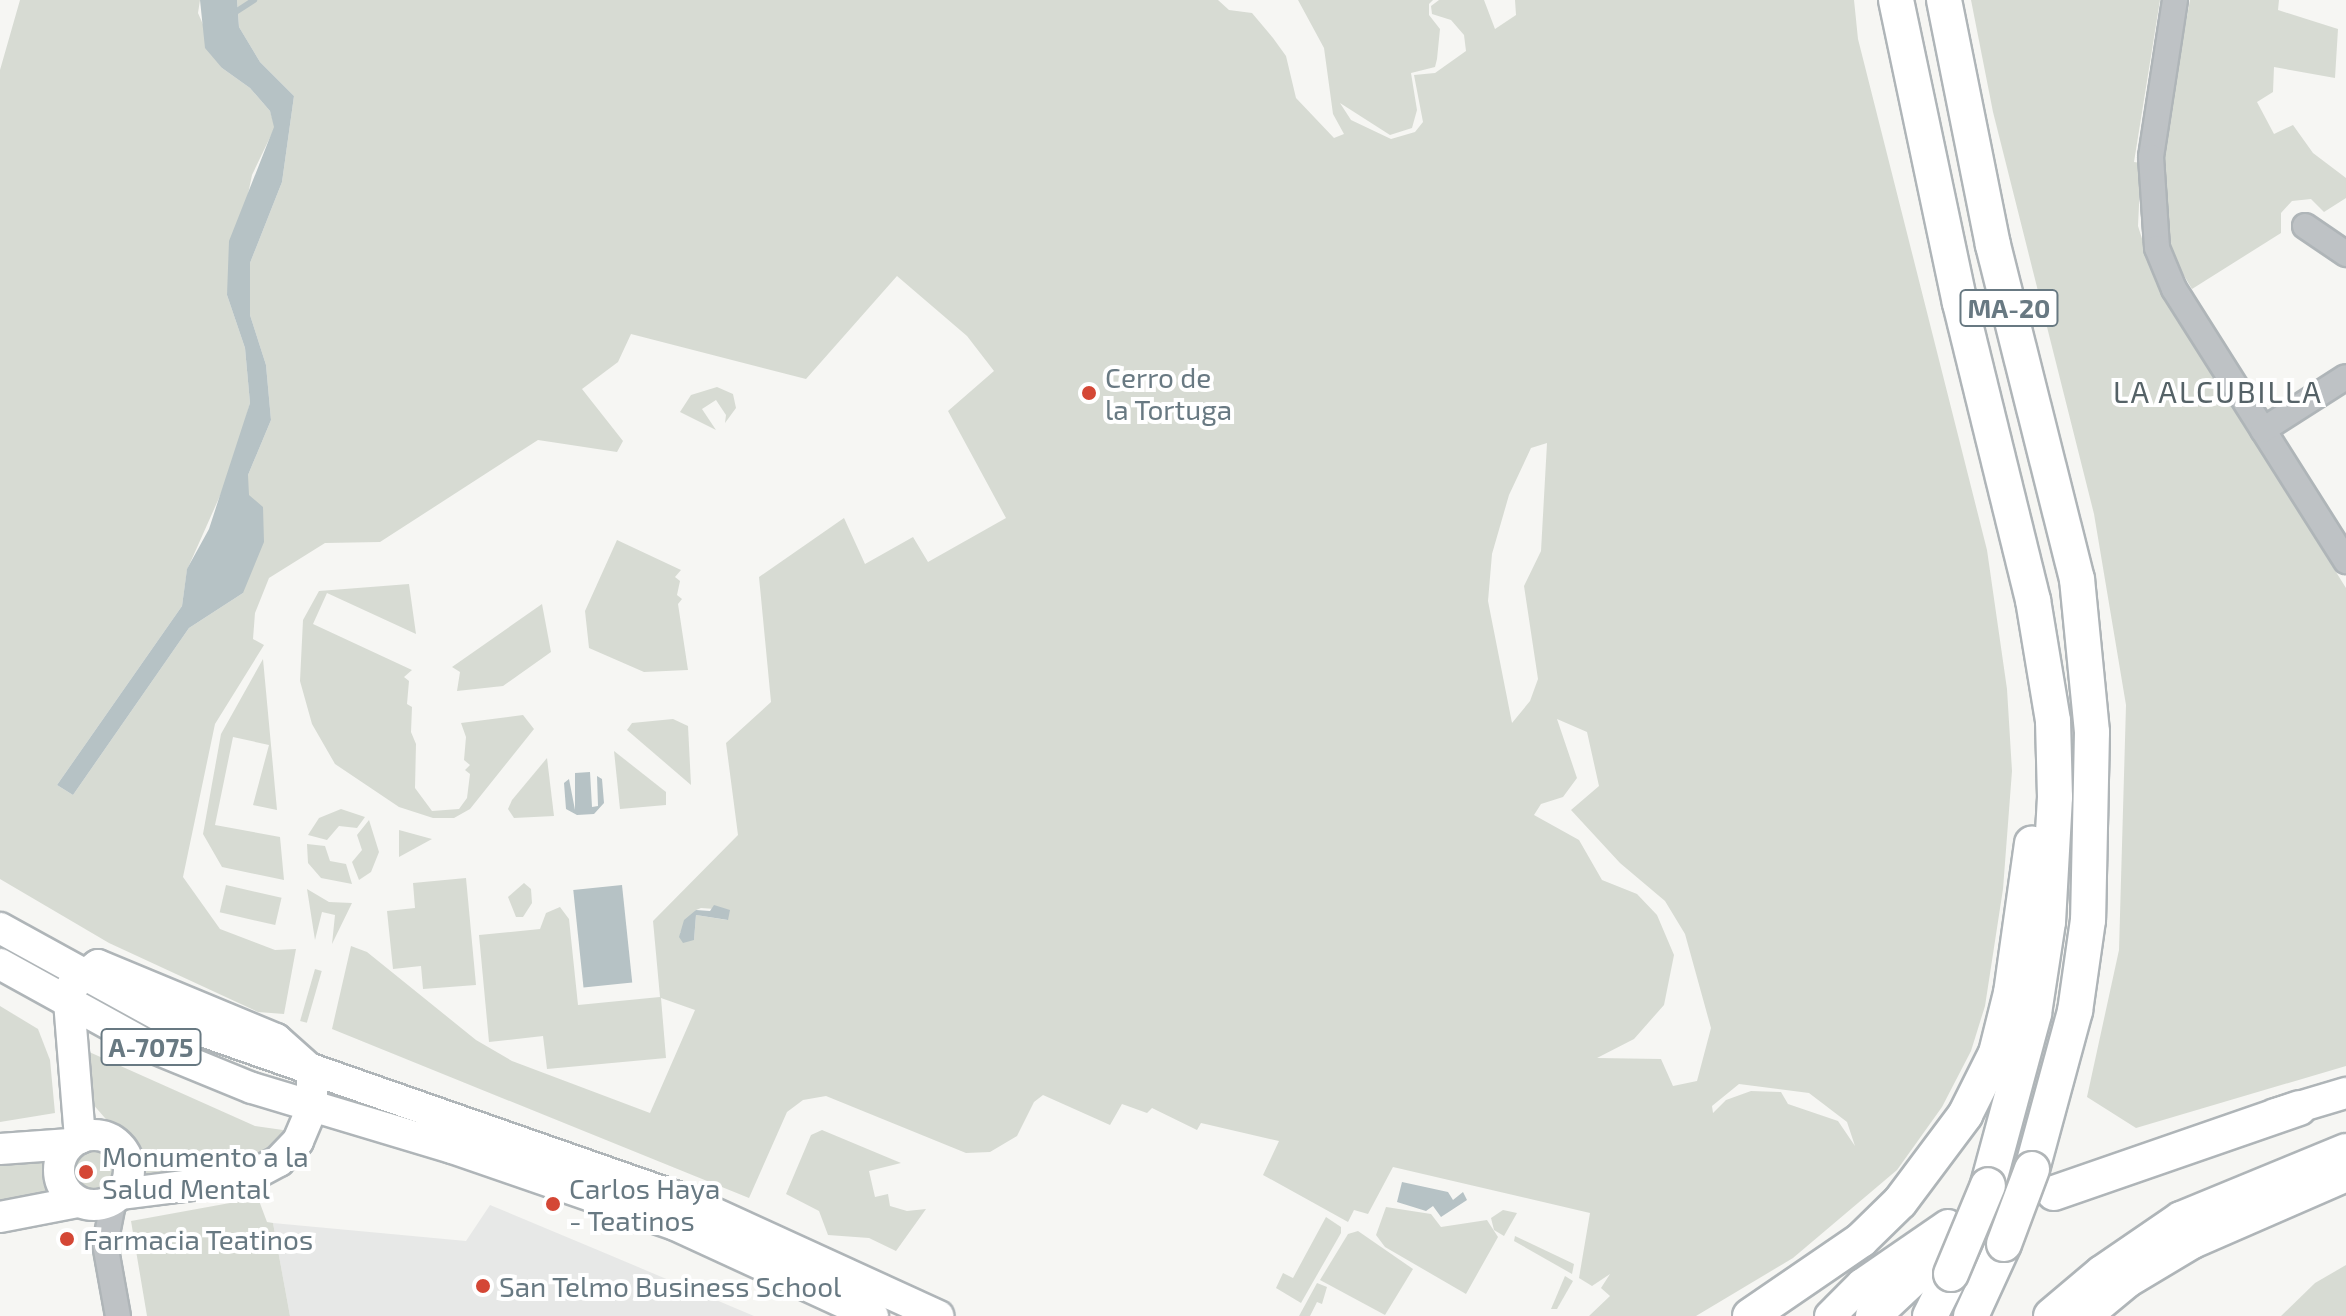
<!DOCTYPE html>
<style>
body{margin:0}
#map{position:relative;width:2346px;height:1316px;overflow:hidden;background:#f6f6f3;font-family:"Exo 2",sans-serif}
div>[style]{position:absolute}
.built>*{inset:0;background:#e7e8e7}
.green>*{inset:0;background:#d7dbd3;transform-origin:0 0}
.round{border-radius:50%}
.water>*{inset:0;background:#b6c2c5;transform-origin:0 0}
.stream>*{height:6px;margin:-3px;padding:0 3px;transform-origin:3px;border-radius:3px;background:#b6c2c5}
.roads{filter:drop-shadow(2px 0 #afb5b8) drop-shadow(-2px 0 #afb5b8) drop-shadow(0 2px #afb5b8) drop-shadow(0 -2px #afb5b8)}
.minor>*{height:24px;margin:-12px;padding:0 12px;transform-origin:12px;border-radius:12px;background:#bec2c5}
.major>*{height:30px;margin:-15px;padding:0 15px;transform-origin:15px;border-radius:15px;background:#fff}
.major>.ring{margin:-15px;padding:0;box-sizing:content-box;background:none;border:30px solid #fff;border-radius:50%}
.highway>*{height:34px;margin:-17px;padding:0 17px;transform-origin:17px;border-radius:17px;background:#fff}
.bridges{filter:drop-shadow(2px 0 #b1b6b8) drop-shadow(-2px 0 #b1b6b8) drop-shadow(0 2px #b1b6b8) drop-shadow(0 -2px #b1b6b8)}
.highway-bridge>*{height:34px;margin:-17px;padding:0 17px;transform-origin:17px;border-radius:17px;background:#fff}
.dots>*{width:22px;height:22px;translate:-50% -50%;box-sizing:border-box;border:4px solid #fff;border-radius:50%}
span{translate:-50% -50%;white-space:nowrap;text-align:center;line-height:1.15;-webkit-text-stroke:8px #fff;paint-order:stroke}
.shield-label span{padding:2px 6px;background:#fff;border:2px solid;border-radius:6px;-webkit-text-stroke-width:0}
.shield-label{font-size:26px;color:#687982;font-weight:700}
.poi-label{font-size:28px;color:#687982}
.left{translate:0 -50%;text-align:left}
.neighbourhood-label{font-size:30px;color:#556267;letter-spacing:2px}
</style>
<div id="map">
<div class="built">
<i style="clip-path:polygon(490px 1205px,612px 1256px,754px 1316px,290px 1316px,273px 1223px,466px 1241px)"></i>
</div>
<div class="green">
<i style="clip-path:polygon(evenodd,20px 0,200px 0,198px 13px,222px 68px,250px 88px,270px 111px,275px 127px,252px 175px,227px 295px,245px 348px,250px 403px,231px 471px,187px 570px,182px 606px,57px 785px,73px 795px,189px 628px,243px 593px,248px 475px,271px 420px,266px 365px,250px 315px,250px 263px,282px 182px,294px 96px,260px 62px,239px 27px,237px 0,1218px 0,1229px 10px,1252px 13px,1273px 38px,1286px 56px,1296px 98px,1334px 138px,1344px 134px,1333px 114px,1324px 48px,1298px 0,1433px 0,1429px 4px,1429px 15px,1440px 29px,1437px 59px,1435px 67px,1411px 73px,1417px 110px,1412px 128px,1390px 135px,1340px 103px,1351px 120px,1391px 139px,1415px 132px,1423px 122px,1414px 75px,1435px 73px,1466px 51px,1464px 35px,1451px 20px,1432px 14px,1431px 6px,1439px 0,1484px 0,1495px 29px,1516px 15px,1515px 0,1854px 0,1858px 39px,1987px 550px,2007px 689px,2012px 771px,2003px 889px,1985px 1006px,1971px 1051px,1942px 1107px,1897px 1170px,1793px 1258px,1696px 1316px,1589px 1316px,1610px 1296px,1601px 1288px,1610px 1274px,1592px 1286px,1579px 1278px,1590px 1213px,1393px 1167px,1368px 1214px,1354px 1210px,1348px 1222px,1263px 1175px,1279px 1141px,1201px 1123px,1197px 1130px,1152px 1108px,1147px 1113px,1122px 1104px,1110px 1125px,1043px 1095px,1034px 1102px,1017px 1136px,990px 1152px,966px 1153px,826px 1096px,803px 1100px,787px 1112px,749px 1198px,332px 1029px,351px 946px,367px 952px,476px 1040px,512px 1061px,650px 1113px,695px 1010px,661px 998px,666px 1058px,547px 1069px,543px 1036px,489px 1042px,479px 935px,540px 929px,546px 913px,560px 907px,569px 919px,578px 1005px,660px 997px,653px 921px,738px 835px,726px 743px,771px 702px,759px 577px,844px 518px,865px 564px,913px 537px,928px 562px,1006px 518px,948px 411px,994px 371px,967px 336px,897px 276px,806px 379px,631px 334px,618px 362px,582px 389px,623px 441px,617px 452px,538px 440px,380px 542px,325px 543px,269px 578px,255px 613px,253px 639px,264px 645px,215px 724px,183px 877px,220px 929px,275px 950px,296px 949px,284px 1014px,258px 1012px,109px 943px,0 879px,0 70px,20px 0,1547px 443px,1541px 551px,1524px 586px,1538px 679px,1530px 701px,1512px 723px,1488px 601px,1492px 554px,1509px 495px,1531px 448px,1547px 443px,20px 0,1557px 719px,1587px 732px,1599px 786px,1571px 810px,1620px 863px,1665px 901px,1685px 934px,1711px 1028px,1697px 1081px,1673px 1086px,1661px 1059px,1597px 1058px,1634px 1039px,1664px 1005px,1674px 955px,1657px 915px,1637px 894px,1602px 880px,1579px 840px,1534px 815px,1541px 804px,1563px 797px,1577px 778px,1557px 719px,20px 0,696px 910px,701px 908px,729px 910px,727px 920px,696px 915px,694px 940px,680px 933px,696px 910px,20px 0,1739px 1084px,1809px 1093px,1847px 1122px,1855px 1146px,1838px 1121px,1788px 1104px,1781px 1092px,1751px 1091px,1726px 1100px,1713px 1113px,1712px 1106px,1739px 1084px)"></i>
<i style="clip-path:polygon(1971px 0,2160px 0,2134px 162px,2141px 163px,2138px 226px,2156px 283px,2346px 588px,2346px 1066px,2136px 1128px,2087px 1097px,2119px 950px,2126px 705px,2094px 514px,1993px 112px)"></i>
<i style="clip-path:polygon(2190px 0,2279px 0,2278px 10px,2338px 29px,2335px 78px,2274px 67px,2273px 92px,2257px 102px,2274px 134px,2293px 125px,2313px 153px,2346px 178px,2346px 198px,2324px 212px,2311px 199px,2292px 201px,2281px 213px,2281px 233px,2192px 289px,2167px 247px,2158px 173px)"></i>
<i style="clip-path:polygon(717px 387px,733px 394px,736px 408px,725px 423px,726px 415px,716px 400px,702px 409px,716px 430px,680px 412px,691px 395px)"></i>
<i style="clip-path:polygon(617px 540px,681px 570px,675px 577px,680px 581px,677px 595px,682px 599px,678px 604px,688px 670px,644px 672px,589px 648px,585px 611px)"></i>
<i style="clip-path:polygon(409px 584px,416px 634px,327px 593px,313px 624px,412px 670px,404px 677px,409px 681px,407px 704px,412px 707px,411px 732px,416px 744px,415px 788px,432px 811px,459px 809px,467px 798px,470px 774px,465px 770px,470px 765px,464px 760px,466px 737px,461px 723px,523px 715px,534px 729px,470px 809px,454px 818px,433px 818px,399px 807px,335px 764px,312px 724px,300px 681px,303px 620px,319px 591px)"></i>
<i style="clip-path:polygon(542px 604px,551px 652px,503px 686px,457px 691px,460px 672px,452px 667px)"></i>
<i style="clip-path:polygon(263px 659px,277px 810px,253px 805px,269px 745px,233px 737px,215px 825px,280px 837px,284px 880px,222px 867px,203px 834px,221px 734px)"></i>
<i style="clip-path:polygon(673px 719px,688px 726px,691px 785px,627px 730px,632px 723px)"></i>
<i style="clip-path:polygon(614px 751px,666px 792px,666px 805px,620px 809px)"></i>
<i style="clip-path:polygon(547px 758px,554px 816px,514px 818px,508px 809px,512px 800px)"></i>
<i style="clip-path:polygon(341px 809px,365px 817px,357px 828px,339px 826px,327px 840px,308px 835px,319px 818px)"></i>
<i style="clip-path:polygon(369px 820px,379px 852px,371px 872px,359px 880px,352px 862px,362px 850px,357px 835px)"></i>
<i style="clip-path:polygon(399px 830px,432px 839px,399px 857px)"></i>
<i style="clip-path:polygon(307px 844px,325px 846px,330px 861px,346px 864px,352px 884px,321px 878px,308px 863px)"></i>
<i style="clip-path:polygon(466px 878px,476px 985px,423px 989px,421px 966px,393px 969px,387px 911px,415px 908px,413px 883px)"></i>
<i style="clip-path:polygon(524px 883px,531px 889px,532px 903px,523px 917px,516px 917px,508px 897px)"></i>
<i style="left:226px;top:885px;width:57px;height:28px;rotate:13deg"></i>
<i style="clip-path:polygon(307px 889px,329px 902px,352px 903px,332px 944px,335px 915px,322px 912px,315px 940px)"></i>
<i style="left:315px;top:969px;width:7px;height:54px;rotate:16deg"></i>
<i style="clip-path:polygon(0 1006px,38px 1029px,50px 1060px,55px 1113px,0 1122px)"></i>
<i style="clip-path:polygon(87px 1051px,255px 1126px,290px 1131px,254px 1159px,234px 1167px,136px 1182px,132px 1149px,91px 1102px)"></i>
<i style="clip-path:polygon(822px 1130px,901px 1163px,869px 1171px,875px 1197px,888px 1194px,890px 1206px,907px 1211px,926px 1209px,896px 1251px,869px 1238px,828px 1235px,819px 1211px,786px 1194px,811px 1135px)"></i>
<i class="round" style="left:68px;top:1145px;width:52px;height:52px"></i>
<i style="clip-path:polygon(0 1159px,51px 1159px,56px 1191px,0 1212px)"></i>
<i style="clip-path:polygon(258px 1198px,267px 1222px,273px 1223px,290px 1316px,147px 1316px,131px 1221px)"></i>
<i style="clip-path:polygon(1386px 1207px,1431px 1214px,1441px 1227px,1487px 1220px,1498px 1237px,1466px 1294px,1385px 1247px,1376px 1235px)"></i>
<i style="clip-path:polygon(1503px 1210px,1517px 1213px,1504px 1236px,1494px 1230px,1491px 1218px)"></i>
<i style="clip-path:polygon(1326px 1217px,1341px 1227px,1341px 1233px,1301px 1303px,1276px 1288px,1283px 1273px,1293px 1278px)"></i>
<i style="clip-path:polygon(1358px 1231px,1413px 1269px,1385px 1315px,1320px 1280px,1348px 1234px)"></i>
<i style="clip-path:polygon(1515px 1236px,1574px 1264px,1572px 1274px,1514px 1241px)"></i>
<i style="clip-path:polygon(2346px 1265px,2346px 1316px,2281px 1316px,2315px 1283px)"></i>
<i style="clip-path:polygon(1565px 1276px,1573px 1281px,1557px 1309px,1551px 1309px)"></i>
<i style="clip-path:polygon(1317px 1283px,1327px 1287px,1322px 1304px,1317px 1302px,1310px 1316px,1299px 1316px)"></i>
</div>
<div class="water">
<i style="clip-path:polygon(200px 0,237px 0,239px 27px,260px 62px,294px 96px,282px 182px,250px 263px,250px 315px,266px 365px,271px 420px,248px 475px,249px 495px,263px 507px,264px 542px,243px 593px,189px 628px,73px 795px,57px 785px,182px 606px,187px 569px,209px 529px,250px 403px,245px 348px,227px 295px,229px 241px,274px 127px,270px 111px,250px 88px,222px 68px,205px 48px)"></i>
<i style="clip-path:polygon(590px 772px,592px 807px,598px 806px,597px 776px,602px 779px,604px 803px,594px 814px,577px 815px,566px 809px,564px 783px,569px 779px,575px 810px,575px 773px)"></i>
<i style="left:622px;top:885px;width:98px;height:49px;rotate:84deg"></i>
<i style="clip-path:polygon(714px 905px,730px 910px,728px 920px,696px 915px,694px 940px,683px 943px,679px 937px,684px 920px,696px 910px,710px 911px)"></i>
<i style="clip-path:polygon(1402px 1182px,1448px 1192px,1453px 1200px,1463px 1192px,1467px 1200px,1441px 1217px,1433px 1206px,1426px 1211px,1397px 1202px)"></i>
</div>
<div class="stream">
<i style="left:234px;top:13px;width:24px;rotate:-33deg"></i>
</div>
<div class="roads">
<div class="minor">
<i style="left:2175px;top:0;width:159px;rotate:98.7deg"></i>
<i style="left:2151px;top:157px;width:91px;rotate:86.2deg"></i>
<i style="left:2157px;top:248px;width:44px;rotate:67.5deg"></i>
<i style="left:2174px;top:289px;width:322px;rotate:57.7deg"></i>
<i style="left:2305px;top:226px;width:50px;rotate:34.3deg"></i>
<i style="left:2263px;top:430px;width:98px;rotate:-32.6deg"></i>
<i style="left:114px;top:1199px;width:46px;rotate:101.3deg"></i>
<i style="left:105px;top:1244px;width:73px;rotate:79.8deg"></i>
</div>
<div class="major">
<i style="left:0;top:928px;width:185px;rotate:28.8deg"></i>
<i style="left:162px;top:1017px;width:552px;rotate:19.26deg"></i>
<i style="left:683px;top:1199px;width:281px;rotate:24.6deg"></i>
<i style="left:0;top:964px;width:168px;rotate:28.9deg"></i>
<i style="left:147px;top:1045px;width:113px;rotate:22.3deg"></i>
<i style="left:252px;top:1088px;width:209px;rotate:16.7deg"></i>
<i style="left:452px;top:1148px;width:236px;rotate:19deg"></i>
<i style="left:675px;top:1225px;width:218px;rotate:24.7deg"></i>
<i style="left:2275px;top:1114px;width:74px;rotate:-16.5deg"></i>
<i class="ring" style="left:59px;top:1135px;width:40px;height:40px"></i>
<i style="left:80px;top:1138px;width:136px;rotate:-94.6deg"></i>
<i style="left:69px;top:1002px;width:16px;rotate:-79deg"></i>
<i style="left:72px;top:986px;width:33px;rotate:-39deg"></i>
<i style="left:98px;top:965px;width:193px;rotate:22.6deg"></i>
<i style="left:276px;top:1039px;width:48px;rotate:41.6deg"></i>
<i style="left:312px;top:1071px;width:37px;rotate:90deg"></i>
<i style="left:312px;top:1108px;width:36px;rotate:113deg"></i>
<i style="left:298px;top:1141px;width:28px;rotate:134deg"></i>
<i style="left:279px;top:1161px;width:36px;rotate:152deg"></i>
<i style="left:247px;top:1178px;width:128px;rotate:172.8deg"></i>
<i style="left:0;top:1149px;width:70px;rotate:-4.1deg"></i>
<i style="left:0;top:1217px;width:79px;rotate:-10.9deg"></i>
<i style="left:1830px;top:1316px;width:45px;rotate:-45deg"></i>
<i style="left:1862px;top:1284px;width:104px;rotate:-34.5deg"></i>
<i style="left:2087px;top:1316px;width:53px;rotate:-39.7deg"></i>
<i style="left:2128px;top:1282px;width:76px;rotate:-31deg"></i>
<i style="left:2193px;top:1243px;width:167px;rotate:-23.6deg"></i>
</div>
<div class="highway">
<i style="left:1896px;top:0;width:310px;rotate:78.1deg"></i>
<i style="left:1960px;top:303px;width:306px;rotate:76.2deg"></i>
<i style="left:2033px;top:600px;width:123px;rotate:80.6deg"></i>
<i style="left:2053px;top:721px;width:76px;rotate:88.5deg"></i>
<i style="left:2055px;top:797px;width:125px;rotate:93.2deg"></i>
<i style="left:2048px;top:922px;width:93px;rotate:98.7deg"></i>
<i style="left:2034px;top:1014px;width:177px;rotate:105.1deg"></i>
<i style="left:1944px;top:0;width:250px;rotate:78.7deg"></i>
<i style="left:1993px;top:245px;width:344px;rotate:75.9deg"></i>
<i style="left:2077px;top:579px;width:154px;rotate:84.4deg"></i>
<i style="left:2092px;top:732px;width:188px;rotate:91.2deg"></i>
<i style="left:2088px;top:920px;width:92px;rotate:98.1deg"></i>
<i style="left:2075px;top:1011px;width:164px;rotate:105.2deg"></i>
<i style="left:2054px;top:1193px;width:259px;rotate:-19.1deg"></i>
<i style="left:1750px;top:1316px;width:135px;rotate:-34.4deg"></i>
<i style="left:1861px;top:1240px;width:54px;rotate:-44.3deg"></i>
<i style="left:1900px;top:1202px;width:109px;rotate:-53.2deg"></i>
<i style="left:1965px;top:1115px;width:69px;rotate:-63.4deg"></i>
<i style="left:1996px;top:1053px;width:62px;rotate:-76deg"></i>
<i style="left:2011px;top:993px;width:151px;rotate:-82deg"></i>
<i style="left:1873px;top:1316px;width:83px;rotate:-43.1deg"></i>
<i style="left:1930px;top:1316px;width:47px;rotate:-63.4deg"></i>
<i style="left:1971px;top:1316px;width:79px;rotate:-65.4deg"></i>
<i style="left:2051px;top:1316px;width:67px;rotate:-40.1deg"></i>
<i style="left:2102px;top:1273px;width:96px;rotate:-34.4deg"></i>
<i style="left:2181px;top:1219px;width:178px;rotate:-22.4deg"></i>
</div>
</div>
<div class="bridges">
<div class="highway-bridge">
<i style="left:2004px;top:1244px;width:80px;rotate:-69.5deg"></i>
<i style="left:1951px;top:1274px;width:96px;rotate:-67.4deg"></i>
</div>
</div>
<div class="dots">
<i style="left:1089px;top:393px;background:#d44735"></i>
<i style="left:86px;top:1172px;background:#d44735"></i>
<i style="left:553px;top:1204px;background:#d44735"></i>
<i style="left:67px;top:1239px;background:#d44735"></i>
<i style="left:483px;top:1286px;background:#d44735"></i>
</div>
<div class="shield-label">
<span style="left:2009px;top:308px">MA-20</span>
<span style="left:151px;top:1047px">A-7075</span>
</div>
<div class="poi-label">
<span class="left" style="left:1105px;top:393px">Cerro de<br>la Tortuga</span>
<span class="left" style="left:102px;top:1172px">Monumento a la<br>Salud Mental</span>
<span class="left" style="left:569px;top:1204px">Carlos Haya<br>- Teatinos</span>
<span class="left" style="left:83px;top:1239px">Farmacia Teatinos</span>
<span class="left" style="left:499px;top:1286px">San Telmo Business School</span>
</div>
<div class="neighbourhood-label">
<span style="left:2218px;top:391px">LA ALCUBILLA</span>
</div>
</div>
